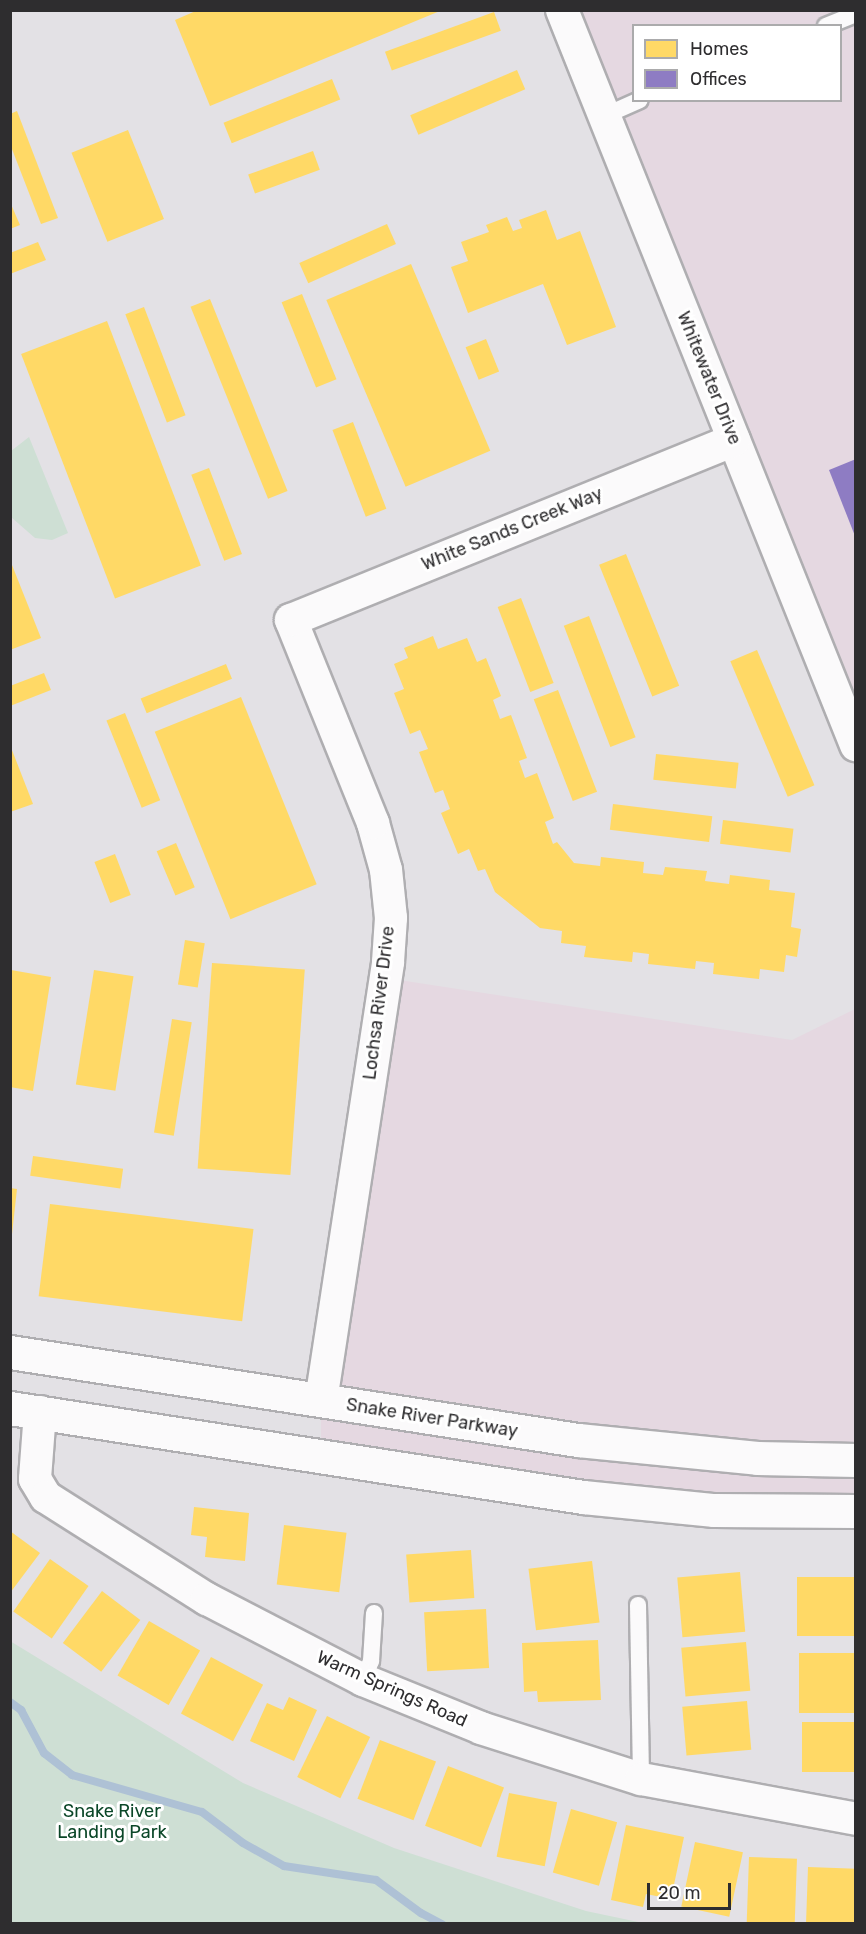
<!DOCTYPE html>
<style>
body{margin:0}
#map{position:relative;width:866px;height:1934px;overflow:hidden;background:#e3e1e5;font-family:Rubik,sans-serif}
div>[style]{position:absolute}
.commercial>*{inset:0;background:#e5d8e1}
.green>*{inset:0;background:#cedfd4}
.homes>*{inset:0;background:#ffd966;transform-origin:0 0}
.offices>*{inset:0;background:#8e7cc3}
.stream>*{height:8px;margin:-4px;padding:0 4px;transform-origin:4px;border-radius:4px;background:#aec1d5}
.roads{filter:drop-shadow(2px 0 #afaeb1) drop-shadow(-2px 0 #afaeb1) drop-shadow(0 2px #afaeb1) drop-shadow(0 -2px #afaeb1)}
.service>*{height:16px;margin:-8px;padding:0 8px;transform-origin:8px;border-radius:8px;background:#fbfafb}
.minor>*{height:32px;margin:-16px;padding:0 16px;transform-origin:16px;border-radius:16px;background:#fbfafb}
.tertiary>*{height:33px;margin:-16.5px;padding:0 16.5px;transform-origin:16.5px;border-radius:16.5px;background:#fbfafb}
span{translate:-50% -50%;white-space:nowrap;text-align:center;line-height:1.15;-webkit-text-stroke:6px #fff;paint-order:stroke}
.street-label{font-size:18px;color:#2e2d2f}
.park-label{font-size:18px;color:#0b4728}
.frame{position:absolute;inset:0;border:12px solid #2e2d2f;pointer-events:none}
.legend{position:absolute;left:632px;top:24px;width:210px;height:78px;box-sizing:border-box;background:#fff;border:2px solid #ababac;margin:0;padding:8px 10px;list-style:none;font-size:18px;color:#2e2d2f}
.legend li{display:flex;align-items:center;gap:12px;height:30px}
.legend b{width:30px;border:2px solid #ababac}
.scale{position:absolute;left:647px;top:1883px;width:84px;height:27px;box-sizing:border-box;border:3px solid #2e2d2f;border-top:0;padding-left:8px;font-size:18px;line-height:21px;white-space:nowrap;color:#2e2d2f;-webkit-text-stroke:4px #fff;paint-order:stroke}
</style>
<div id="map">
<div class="commercial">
<i style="clip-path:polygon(evenodd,562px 11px,855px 11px,855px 742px,562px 11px,634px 26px,840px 26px,840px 100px,634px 100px,634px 26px)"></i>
<i style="clip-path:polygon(386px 978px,792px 1040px,855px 1009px,855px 1507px,321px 1457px,321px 1401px)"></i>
</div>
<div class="green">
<i style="clip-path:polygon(29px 437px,68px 533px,52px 540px,35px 538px,11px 517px,11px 451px)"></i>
<i style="clip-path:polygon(10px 1641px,243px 1783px,394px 1848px,586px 1911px,643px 1923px,11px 1923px)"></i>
</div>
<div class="homes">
<i style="clip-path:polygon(198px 10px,440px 10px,440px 11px,210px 106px,175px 20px)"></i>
<i style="left:494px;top:12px;width:20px;height:116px;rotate:70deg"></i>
<i style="left:517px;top:70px;width:21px;height:116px;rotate:67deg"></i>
<i style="left:332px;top:79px;width:22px;height:117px;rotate:68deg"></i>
<i style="clip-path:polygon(17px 111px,58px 218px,41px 224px,10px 144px,10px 114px)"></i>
<i style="left:128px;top:130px;width:96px;height:61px;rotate:68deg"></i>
<i style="left:313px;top:151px;width:20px;height:69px;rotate:70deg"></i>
<i style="clip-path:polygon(10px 202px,20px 225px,10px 229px)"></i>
<i style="clip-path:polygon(546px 210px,557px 240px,580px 231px,616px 327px,567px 345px,543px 284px,468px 313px,451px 267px,468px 261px,461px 242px,489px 232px,486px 225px,507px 217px,513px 231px,522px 228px,519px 220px)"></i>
<i style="left:387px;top:224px;width:22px;height:96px;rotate:66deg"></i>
<i style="clip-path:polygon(38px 242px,46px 260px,10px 274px,10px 253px)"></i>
<i style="left:411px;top:264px;width:203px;height:92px;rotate:67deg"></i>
<i style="left:302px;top:294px;width:92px;height:22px;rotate:68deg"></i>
<i style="left:210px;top:299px;width:207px;height:21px;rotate:68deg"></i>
<i style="left:144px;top:307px;width:116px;height:20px;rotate:69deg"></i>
<i style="left:107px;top:321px;width:262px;height:92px;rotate:69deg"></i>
<i style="left:486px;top:339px;width:35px;height:22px;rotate:68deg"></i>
<i style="left:353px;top:422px;width:93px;height:22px;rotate:69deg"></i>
<i style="left:209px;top:468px;width:92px;height:19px;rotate:69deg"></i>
<i style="left:626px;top:554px;width:142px;height:29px;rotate:68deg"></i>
<i style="clip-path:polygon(10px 560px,41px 638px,10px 650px)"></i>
<i style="left:521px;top:598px;width:91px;height:25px;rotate:69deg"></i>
<i style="left:589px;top:616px;width:130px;height:27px;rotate:69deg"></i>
<i style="clip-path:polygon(433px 636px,438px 649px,467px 638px,477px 662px,486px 658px,501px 696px,493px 700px,500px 719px,511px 715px,527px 758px,519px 761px,525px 778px,537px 773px,554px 818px,545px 822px,553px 844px,557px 842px,574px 863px,600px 866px,601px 857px,644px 862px,643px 873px,663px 875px,665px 867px,707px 871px,705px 881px,729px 884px,730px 875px,770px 880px,769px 890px,795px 893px,791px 927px,801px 929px,797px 957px,786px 955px,784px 972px,760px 969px,759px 979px,713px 974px,714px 963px,696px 961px,695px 969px,648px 964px,649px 954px,633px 952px,632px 962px,584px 957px,586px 946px,561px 943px,562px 931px,540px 928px,495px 892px,485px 869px,478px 871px,469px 849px,458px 854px,441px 813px,450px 809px,443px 790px,435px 793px,419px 752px,428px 749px,420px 730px,410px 734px,394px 693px,404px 689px,394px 664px,408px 658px,404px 648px)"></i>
<i style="left:757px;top:650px;width:147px;height:29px;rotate:67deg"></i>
<i style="left:226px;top:664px;width:16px;height:92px;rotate:68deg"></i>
<i style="clip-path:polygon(44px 673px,51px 690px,10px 706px,10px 686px)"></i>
<i style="left:558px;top:690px;width:109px;height:26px;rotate:69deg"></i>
<i style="left:241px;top:697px;width:202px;height:93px;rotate:68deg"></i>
<i style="left:125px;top:713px;width:94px;height:20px;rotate:68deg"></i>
<i style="clip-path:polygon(10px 745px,33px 804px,10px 812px)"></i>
<i style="left:656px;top:754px;width:83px;height:26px;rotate:6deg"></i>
<i style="left:613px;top:804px;width:100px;height:26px;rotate:7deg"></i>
<i style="left:723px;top:820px;width:71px;height:24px;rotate:7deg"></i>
<i style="left:176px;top:843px;width:48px;height:21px;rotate:67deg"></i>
<i style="left:115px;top:854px;width:44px;height:22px;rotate:69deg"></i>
<i style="left:185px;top:940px;width:20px;height:45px;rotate:9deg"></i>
<i style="left:212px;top:963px;width:93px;height:206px;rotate:4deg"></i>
<i style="clip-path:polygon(11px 970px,51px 977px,33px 1091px,10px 1087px)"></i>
<i style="left:94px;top:970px;width:40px;height:116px;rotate:9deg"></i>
<i style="left:172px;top:1019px;width:20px;height:115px;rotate:9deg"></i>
<i style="left:33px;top:1156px;width:91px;height:20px;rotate:8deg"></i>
<i style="clip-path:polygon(10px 1188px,17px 1189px,12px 1234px,10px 1234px)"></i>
<i style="left:50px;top:1204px;width:205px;height:93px;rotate:7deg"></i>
<i style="clip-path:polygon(194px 1507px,249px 1513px,245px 1561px,205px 1557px,207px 1537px,191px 1535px)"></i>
<i style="left:284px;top:1525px;width:63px;height:60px;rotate:7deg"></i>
<i style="clip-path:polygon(10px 1531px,40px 1553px,10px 1593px)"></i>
<i style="left:471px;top:1550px;width:48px;height:65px;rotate:86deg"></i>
<i style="left:50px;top:1559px;width:47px;height:64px;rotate:35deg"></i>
<i style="left:592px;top:1561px;width:62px;height:64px;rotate:83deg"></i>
<i style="left:740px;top:1572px;width:60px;height:63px;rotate:85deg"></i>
<i style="left:856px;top:1577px;width:59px;height:59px;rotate:90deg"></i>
<i style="left:102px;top:1591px;width:48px;height:65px;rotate:37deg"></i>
<i style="left:486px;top:1609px;width:59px;height:62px;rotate:87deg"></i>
<i style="left:149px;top:1621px;width:59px;height:63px;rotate:30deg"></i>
<i style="clip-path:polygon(598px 1640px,601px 1700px,538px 1702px,537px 1691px,524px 1692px,522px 1643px)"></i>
<i style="left:746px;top:1642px;width:49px;height:65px;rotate:85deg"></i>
<i style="left:856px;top:1653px;width:60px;height:57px;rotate:90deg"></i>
<i style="left:211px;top:1657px;width:59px;height:64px;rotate:28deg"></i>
<i style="clip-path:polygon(289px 1697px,317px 1710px,294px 1761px,250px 1741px,267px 1703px,283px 1710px)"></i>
<i style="left:747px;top:1701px;width:49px;height:65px;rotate:85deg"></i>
<i style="left:327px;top:1716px;width:48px;height:68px;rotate:26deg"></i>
<i style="left:856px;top:1722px;width:50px;height:54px;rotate:90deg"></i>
<i style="left:380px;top:1740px;width:60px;height:63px;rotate:21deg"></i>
<i style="left:448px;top:1766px;width:60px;height:64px;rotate:21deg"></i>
<i style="left:509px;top:1793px;width:49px;height:65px;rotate:11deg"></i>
<i style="left:571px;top:1809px;width:48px;height:66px;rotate:16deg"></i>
<i style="clip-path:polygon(626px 1825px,684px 1837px,671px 1899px,646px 1894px,643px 1907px,611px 1900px)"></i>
<i style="left:695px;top:1842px;width:49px;height:66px;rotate:12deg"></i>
<i style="left:749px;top:1857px;width:48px;height:65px;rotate:2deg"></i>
<i style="left:808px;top:1867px;width:48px;height:57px;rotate:2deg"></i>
</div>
<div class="offices">
<i style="clip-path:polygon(856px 459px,856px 536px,855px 536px,829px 470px)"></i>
</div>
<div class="stream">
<i style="left:10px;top:1702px;width:14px;rotate:36deg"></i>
<i style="left:21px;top:1710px;width:49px;rotate:61.9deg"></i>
<i style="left:44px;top:1753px;width:36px;rotate:38deg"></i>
<i style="left:72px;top:1775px;width:135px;rotate:15.9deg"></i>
<i style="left:202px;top:1812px;width:51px;rotate:37.1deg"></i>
<i style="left:243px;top:1843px;width:47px;rotate:29.3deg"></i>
<i style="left:284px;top:1866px;width:93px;rotate:8.7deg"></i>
<i style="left:376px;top:1880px;width:56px;rotate:36.3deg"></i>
<i style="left:421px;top:1913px;width:24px;rotate:28deg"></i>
</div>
<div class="roads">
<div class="service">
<i style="left:826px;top:26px;width:32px;rotate:-22deg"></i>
<i style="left:604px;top:116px;width:39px;rotate:-24deg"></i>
<i style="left:638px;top:1605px;width:174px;rotate:89deg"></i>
<i style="left:363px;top:1680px;width:21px;rotate:-67deg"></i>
<i style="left:371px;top:1661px;width:48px;rotate:-86.4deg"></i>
</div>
<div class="minor">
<i style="left:562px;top:10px;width:792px;rotate:68.2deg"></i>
<i style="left:321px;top:1401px;width:444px;rotate:-81.3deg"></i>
<i style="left:388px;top:962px;width:44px;rotate:-86.1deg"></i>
<i style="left:391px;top:918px;width:48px;rotate:-95.9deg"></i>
<i style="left:386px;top:870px;width:49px;rotate:-105.5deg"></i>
<i style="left:373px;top:823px;width:219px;rotate:-112deg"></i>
<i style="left:291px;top:620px;width:478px;rotate:-22.1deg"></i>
<i style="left:40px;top:1412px;width:67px;rotate:94.3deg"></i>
<i style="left:35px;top:1479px;width:21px;rotate:59deg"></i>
<i style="left:46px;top:1497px;width:191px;rotate:32.4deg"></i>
<i style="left:207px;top:1599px;width:176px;rotate:27.4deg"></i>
<i style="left:363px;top:1680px;width:127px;rotate:22.1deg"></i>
<i style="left:481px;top:1728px;width:168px;rotate:17.7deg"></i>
<i style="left:641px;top:1779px;width:219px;rotate:10.5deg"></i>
</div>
<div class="tertiary">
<i style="left:10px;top:1352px;width:575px;rotate:8.81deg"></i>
<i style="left:578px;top:1440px;width:180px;rotate:5.7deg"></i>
<i style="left:757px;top:1458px;width:99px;rotate:1.2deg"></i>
<i style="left:10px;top:1408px;width:580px;rotate:8.83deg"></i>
<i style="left:583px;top:1497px;width:132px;rotate:5.7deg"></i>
<i style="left:714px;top:1510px;width:142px;rotate:0.4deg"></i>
</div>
</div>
<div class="street-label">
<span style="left:709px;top:378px;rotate:68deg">Whitewater Drive</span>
<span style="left:512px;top:529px;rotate:-22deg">White Sands Creek Way</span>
<span style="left:379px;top:1003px;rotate:-83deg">Lochsa River Drive</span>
<span style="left:432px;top:1418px;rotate:9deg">Snake River Parkway</span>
<span style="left:392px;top:1689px;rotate:24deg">Warm Springs Road</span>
</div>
<div class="park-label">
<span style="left:112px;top:1822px">Snake River<br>Landing Park</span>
</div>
<div class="frame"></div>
<ul class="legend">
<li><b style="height:16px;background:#ffd966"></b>Homes</li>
<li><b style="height:16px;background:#8e7cc3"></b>Offices</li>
</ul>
<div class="scale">20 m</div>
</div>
